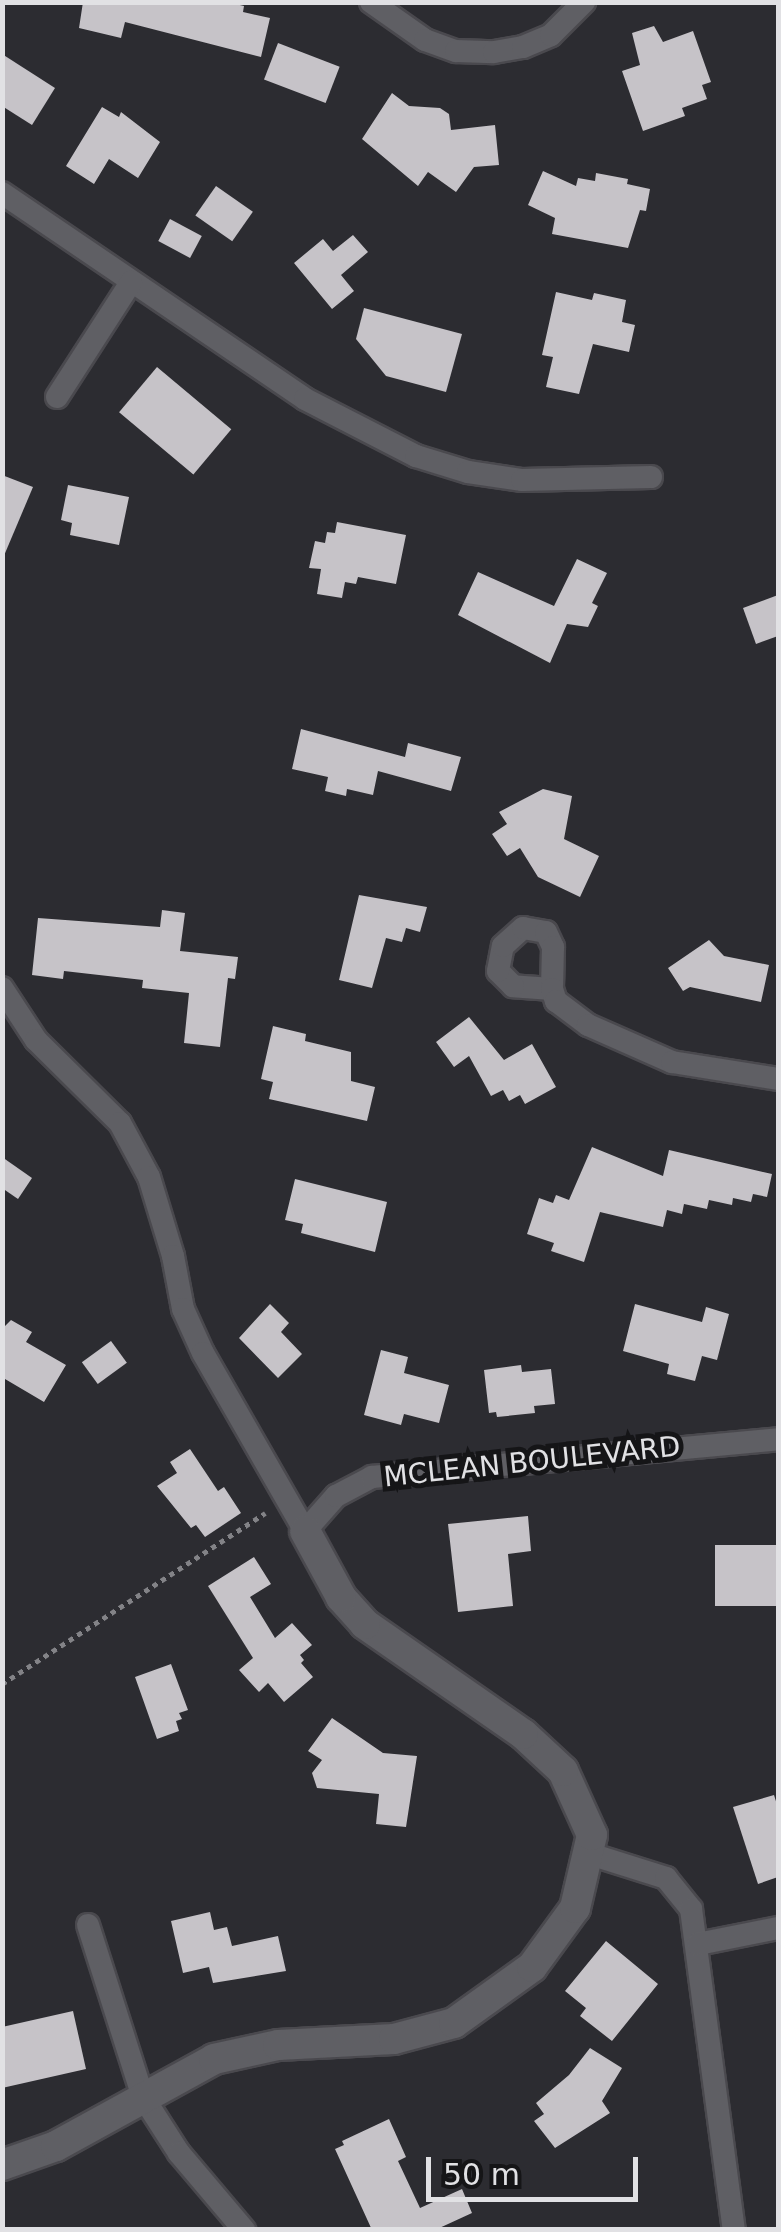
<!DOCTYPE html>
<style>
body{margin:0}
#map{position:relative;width:781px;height:2232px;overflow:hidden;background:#2c2c31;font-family:"DejaVu Sans",sans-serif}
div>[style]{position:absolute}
.building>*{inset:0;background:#c6c3c8;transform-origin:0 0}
.path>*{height:5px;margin-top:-2.5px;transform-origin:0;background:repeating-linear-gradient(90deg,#838387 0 5px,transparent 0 10px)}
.roads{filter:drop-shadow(2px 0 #4a494e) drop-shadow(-2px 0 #4a494e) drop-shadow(0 2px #4a494e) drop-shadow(0 -2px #4a494e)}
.minor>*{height:22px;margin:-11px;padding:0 11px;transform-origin:11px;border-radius:11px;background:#5f5f64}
.tertiary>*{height:30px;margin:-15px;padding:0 15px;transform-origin:15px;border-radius:15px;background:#5f5f64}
span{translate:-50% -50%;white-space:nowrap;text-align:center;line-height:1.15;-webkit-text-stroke:10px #151517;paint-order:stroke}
.street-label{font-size:28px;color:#e1e1e4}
.frame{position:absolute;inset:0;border:5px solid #e1e1e4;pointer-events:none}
.scale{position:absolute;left:426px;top:2157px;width:212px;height:45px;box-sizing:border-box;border:5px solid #e1e1e4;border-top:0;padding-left:12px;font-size:30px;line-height:35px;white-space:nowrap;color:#e1e1e4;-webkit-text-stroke:8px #151517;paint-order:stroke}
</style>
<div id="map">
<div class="building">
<i style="clip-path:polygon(83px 2px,227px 2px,244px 6px,243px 12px,270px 18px,261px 57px,125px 22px,121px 38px,79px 28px)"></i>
<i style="clip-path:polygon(654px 26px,663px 42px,693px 31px,711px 82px,702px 85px,707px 99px,682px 108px,685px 116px,643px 131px,622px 71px,640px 65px,632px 33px)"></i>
<i style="left:278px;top:43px;width:66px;height:39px;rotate:21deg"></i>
<i style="clip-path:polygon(2px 54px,55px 88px,32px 125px,2px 106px)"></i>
<i style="clip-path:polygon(392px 93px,409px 106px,440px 108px,449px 114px,451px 130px,495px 125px,499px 165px,474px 167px,456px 192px,428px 172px,418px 186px,362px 139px)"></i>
<i style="clip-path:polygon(102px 107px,119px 117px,121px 112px,160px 142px,138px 178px,109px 159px,94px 184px,66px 166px)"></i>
<i style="clip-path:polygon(543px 171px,576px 186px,578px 178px,595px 181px,596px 173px,628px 179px,627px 184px,650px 189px,646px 211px,640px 210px,628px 248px,552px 234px,555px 218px,528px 205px)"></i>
<i style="left:216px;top:186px;width:45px;height:36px;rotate:35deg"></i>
<i style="left:170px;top:219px;width:36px;height:25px;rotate:28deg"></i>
<i style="clip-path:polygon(353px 235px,368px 252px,341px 275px,354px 291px,332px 309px,294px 263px,323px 239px,333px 251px)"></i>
<i style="clip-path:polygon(556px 292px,592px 300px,594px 293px,626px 300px,622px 322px,635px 325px,629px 352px,593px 344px,579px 394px,546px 387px,553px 357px,542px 355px)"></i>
<i style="clip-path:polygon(364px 308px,462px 334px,446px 392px,386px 376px,356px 339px)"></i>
<i style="left:157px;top:367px;width:97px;height:59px;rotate:40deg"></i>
<i style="clip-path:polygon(2px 475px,33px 487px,3px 558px,2px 558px)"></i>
<i style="clip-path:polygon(68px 485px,129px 497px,119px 545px,70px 535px,72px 523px,61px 520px)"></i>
<i style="clip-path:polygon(337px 522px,406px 535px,396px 584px,358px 577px,356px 584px,345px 582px,342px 598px,317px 594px,321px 569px,309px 568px,315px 541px,325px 543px,327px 532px,335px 533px)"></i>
<i style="clip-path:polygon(577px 559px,607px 573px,592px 603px,598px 606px,588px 627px,567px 624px,550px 663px,458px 615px,478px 572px,554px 606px)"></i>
<i style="clip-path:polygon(778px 595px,778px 636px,756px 644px,743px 608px)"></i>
<i style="clip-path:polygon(301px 729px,405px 757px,408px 743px,461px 757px,451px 791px,378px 771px,373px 795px,347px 789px,346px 796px,325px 791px,328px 777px,292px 769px)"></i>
<i style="clip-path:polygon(543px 789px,572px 796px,564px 839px,599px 856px,580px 897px,538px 877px,520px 848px,507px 856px,492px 834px,507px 824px,499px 812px)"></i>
<i style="clip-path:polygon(359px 895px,427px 907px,420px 932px,406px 928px,402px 942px,386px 938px,372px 988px,339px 980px)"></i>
<i style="clip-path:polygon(162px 910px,185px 913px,180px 951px,238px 957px,235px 979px,228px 978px,220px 1047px,184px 1043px,189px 993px,142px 988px,143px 980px,64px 971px,63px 979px,32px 975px,38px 918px,160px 927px)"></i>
<i style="clip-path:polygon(709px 940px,724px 956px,769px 965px,761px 1002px,690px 987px,683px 991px,668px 968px)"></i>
<i style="clip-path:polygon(469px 1017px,504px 1060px,532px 1044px,556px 1087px,525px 1104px,520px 1095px,509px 1101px,503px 1090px,491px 1096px,469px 1056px,454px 1067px,436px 1042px)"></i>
<i style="clip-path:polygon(273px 1026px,306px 1034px,305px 1041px,351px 1052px,351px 1081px,375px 1087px,367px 1121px,269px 1099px,273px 1082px,261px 1079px)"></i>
<i style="clip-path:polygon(592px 1147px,663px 1176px,669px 1150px,772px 1174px,767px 1197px,753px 1194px,751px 1202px,733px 1198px,732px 1205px,709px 1200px,707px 1209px,684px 1204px,682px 1214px,667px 1210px,663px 1227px,600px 1212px,584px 1262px,551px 1251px,554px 1243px,527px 1234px,539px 1198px,553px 1203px,556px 1195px,569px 1200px)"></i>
<i style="clip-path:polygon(2px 1157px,32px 1178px,18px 1199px,2px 1188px)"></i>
<i style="clip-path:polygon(295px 1179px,387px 1202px,375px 1252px,301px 1233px,303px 1224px,285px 1220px)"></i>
<i style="clip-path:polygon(270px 1304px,289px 1323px,281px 1332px,302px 1354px,278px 1378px,239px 1338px)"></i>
<i style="clip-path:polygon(635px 1304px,702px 1322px,706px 1307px,729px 1314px,717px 1360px,702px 1356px,695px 1381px,667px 1374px,669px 1364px,623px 1351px)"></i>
<i style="clip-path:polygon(11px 1320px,32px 1332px,26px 1342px,66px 1365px,44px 1402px,5px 1379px,2px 1383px,2px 1329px)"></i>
<i style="left:111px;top:1341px;width:27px;height:36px;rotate:54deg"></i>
<i style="clip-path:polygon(381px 1350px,408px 1357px,404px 1373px,449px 1385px,439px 1423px,404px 1414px,401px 1425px,364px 1415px)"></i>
<i style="clip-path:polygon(521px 1365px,522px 1372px,551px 1369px,555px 1404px,534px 1406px,535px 1413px,497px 1417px,496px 1412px,489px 1413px,484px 1370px)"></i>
<i style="clip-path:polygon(190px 1449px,218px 1491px,224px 1487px,241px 1513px,205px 1537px,196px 1525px,191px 1528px,157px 1486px,177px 1473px,170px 1462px)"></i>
<i style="clip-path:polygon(528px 1516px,531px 1551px,508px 1554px,513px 1606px,458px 1612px,448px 1524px)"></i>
<i style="left:778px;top:1545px;width:61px;height:63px;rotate:90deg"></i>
<i style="clip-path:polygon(254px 1557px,271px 1584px,250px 1597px,275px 1638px,292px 1623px,312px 1645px,300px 1655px,304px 1660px,301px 1663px,313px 1677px,284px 1702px,268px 1683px,259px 1692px,239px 1670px,253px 1658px,208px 1586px)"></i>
<i style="clip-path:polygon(171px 1664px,188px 1710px,179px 1713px,182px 1719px,176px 1721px,179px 1731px,157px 1739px,135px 1677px)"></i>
<i style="clip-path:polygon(332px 1718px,383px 1753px,417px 1756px,406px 1827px,376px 1824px,379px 1794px,317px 1788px,312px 1773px,322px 1760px,308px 1751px)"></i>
<i style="clip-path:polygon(774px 1795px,778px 1808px,778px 1877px,758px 1884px,733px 1807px)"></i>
<i style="clip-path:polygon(210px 1912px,214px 1930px,227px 1927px,232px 1946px,278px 1936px,286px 1971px,213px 1983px,209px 1967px,183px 1973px,171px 1921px)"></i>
<i style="clip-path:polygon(606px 1941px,658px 1984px,612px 2041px,580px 2016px,586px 2008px,565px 1991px)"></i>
<i style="clip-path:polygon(73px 2011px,86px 2069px,2px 2088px,2px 2027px)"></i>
<i style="clip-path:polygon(590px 2048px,622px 2068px,602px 2101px,610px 2113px,555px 2148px,534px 2121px,544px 2114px,536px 2103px,569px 2075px)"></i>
<i style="clip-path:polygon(389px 2119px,406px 2157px,398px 2161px,420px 2208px,462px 2189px,472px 2213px,435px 2230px,372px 2230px,335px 2149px,344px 2145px,342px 2141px)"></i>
</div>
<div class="path">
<i style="left:2px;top:1684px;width:314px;rotate:-33deg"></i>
</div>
<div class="roads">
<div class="minor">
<i style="left:371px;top:2px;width:66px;rotate:35.1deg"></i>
<i style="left:425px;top:40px;width:33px;rotate:20deg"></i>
<i style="left:456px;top:51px;width:38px;rotate:2deg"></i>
<i style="left:494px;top:52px;width:29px;rotate:-10deg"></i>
<i style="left:523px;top:47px;width:30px;rotate:-23deg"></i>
<i style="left:551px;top:35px;width:47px;rotate:-45deg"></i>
<i style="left:2px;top:193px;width:366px;rotate:34.2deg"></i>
<i style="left:305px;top:399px;width:125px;rotate:27.2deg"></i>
<i style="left:416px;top:456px;width:54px;rotate:17.1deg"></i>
<i style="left:468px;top:472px;width:55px;rotate:8.4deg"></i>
<i style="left:522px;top:480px;width:129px;rotate:-1.3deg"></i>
<i style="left:57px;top:397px;width:137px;rotate:-57.2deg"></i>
<i style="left:2px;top:988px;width:62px;rotate:56.8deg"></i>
<i style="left:36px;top:1040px;width:118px;rotate:44.7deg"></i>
<i style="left:120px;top:1123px;width:61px;rotate:61.8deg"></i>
<i style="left:149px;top:1177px;width:83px;rotate:73.1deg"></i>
<i style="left:173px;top:1256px;width:54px;rotate:79.3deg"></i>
<i style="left:183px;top:1309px;width:48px;rotate:65.6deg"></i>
<i style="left:203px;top:1353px;width:205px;rotate:60.2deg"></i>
<i style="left:305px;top:1531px;width:47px;rotate:-48.5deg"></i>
<i style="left:336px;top:1496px;width:41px;rotate:-27.8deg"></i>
<i style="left:372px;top:1477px;width:408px;rotate:-5.3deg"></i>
<i style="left:552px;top:989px;width:39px;rotate:-176deg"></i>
<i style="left:513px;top:986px;width:21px;rotate:-135deg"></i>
<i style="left:498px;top:971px;width:25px;rotate:-79deg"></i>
<i style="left:503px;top:946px;width:27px;rotate:-42deg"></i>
<i style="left:523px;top:928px;width:23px;rotate:10deg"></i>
<i style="left:546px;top:932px;width:17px;rotate:65deg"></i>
<i style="left:553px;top:947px;width:42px;rotate:91.4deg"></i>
<i style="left:552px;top:989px;width:13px;rotate:72deg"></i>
<i style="left:556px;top:1001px;width:40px;rotate:37deg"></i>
<i style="left:588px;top:1025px;width:92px;rotate:23.8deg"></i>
<i style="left:672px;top:1062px;width:107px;rotate:9.1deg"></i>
<i style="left:590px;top:1854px;width:80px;rotate:17.5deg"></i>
<i style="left:666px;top:1878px;width:40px;rotate:51deg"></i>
<i style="left:691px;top:1909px;width:324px;rotate:82.4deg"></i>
<i style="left:88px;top:1925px;width:181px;rotate:72.3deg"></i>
<i style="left:143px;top:2097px;width:67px;rotate:57.3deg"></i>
<i style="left:179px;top:2153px;width:101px;rotate:49.8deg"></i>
<i style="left:698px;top:1944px;width:82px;rotate:-11.3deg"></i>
</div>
<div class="tertiary">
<i style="left:2px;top:2165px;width:57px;rotate:-19.4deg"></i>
<i style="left:56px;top:2146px;width:180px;rotate:-28.8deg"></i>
<i style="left:214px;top:2059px;width:66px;rotate:-12.3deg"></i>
<i style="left:278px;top:2045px;width:116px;rotate:-3deg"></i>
<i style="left:394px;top:2039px;width:62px;rotate:-14.9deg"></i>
<i style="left:454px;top:2023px;width:96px;rotate:-35.7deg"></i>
<i style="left:532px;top:1967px;width:73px;rotate:-53.9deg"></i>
<i style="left:575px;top:1908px;width:75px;rotate:-76.9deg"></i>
<i style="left:592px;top:1835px;width:70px;rotate:-114.4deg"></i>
<i style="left:563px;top:1771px;width:54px;rotate:-137.2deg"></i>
<i style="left:523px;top:1734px;width:193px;rotate:-145.2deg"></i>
<i style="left:365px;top:1624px;width:36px;rotate:-132deg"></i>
<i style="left:341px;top:1597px;width:75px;rotate:-118.6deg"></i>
</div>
</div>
<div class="street-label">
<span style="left:532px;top:1462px;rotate:-6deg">MCLEAN BOULEVARD</span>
</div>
<div class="frame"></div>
<div class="scale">50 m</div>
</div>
